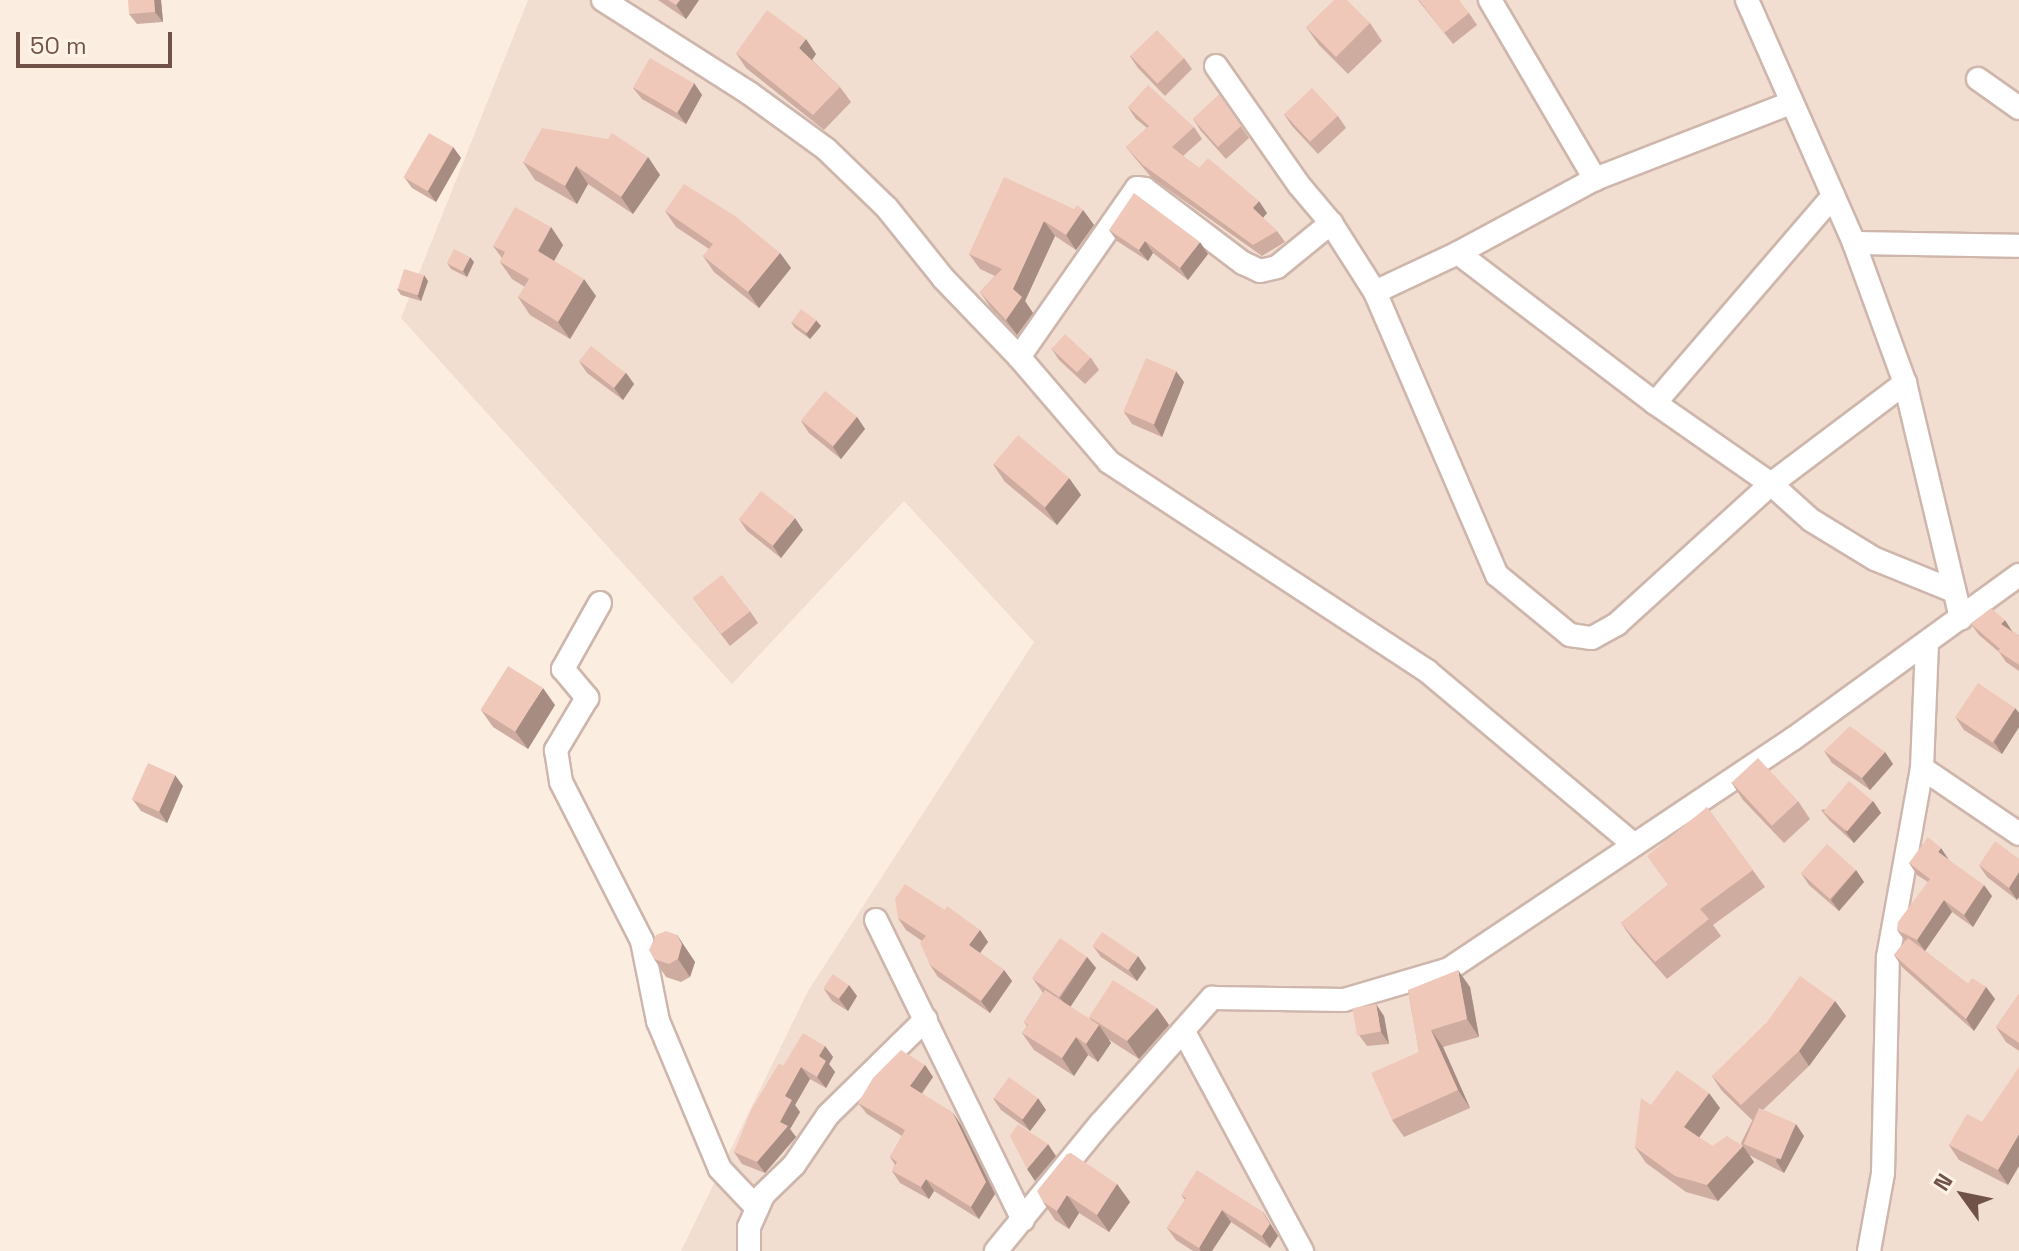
<!DOCTYPE html>
<style>
body{margin:0}
#map{position:relative;width:2019px;height:1251px;overflow:hidden;background:#fbeee1;font-family:"Space Grotesk",sans-serif}
div>[style]{position:absolute}
.residential>*{inset:0;background:#f2ded0}
.roads{filter:drop-shadow(2px 0 #ceb6ac) drop-shadow(-2px 0 #ceb6ac) drop-shadow(0 2px #ceb6ac) drop-shadow(0 -2px #ceb6ac)}
.street>*{height:22px;margin:-11px;padding:0 11px;transform-origin:11px;border-radius:11px;background:#fff}
.wall>*{inset:0;background:#ceaca0}
.shaded-wall>*{inset:0;background:#a78c82}
.building>*{inset:0;background:#efc8ba;transform-origin:0 0}
span{translate:-50% -50%;white-space:nowrap;text-align:center;line-height:1.15;-webkit-text-stroke:8px #fef2e7;paint-order:stroke}
.north{position:absolute;left:1923px;top:1155px;width:80px;height:80px;-webkit-text-stroke:6px #fef2e7;paint-order:stroke;rotate:303deg;font-size:22px;font-weight:700;line-height:32px;text-align:center;color:#715249}
.north::after{content:'';display:block;margin:auto;width:28px;height:36px;background:#715249;clip-path:polygon(50% 0,100% 100%,50% 72%,0 100%)}
.scale{position:absolute;left:16px;top:32px;width:156px;height:36px;box-sizing:border-box;border:4px solid #715249;border-top:0;padding-left:10px;font-size:24px;line-height:28px;white-space:nowrap;color:#715249;-webkit-text-stroke:6px #fef2e7;paint-order:stroke}
</style>
<div id="map">
<div class="residential">
<i style="clip-path:polygon(528px 0,2019px 0,2019px 1251px,681px 1251px,808px 991px,1034px 642px,904px 501px,732px 684px,401px 318px)"></i>
</div>
<div class="roads">
<div class="street">
<i style="left:603px;top:0;width:173px;rotate:32.5deg"></i>
<i style="left:749px;top:93px;width:95px;rotate:36deg"></i>
<i style="left:826px;top:149px;width:85px;rotate:44deg"></i>
<i style="left:887px;top:208px;width:90px;rotate:51.3deg"></i>
<i style="left:943px;top:278px;width:110px;rotate:46.1deg"></i>
<i style="left:1019px;top:357px;width:138px;rotate:49.4deg"></i>
<i style="left:1109px;top:462px;width:381px;rotate:33.3deg"></i>
<i style="left:1427px;top:671px;width:270px;rotate:40deg"></i>
<i style="left:1490px;top:0;width:208px;rotate:59.6deg"></i>
<i style="left:1747px;top:0;width:266px;rotate:66.2deg"></i>
<i style="left:1854px;top:243px;width:149px;rotate:70deg"></i>
<i style="left:1905px;top:383px;width:242px;rotate:76.6deg"></i>
<i style="left:1216px;top:66px;width:145px;rotate:55.1deg"></i>
<i style="left:1299px;top:185px;width:50px;rotate:49.9deg"></i>
<i style="left:1331px;top:223px;width:82px;rotate:57.5deg"></i>
<i style="left:1375px;top:292px;width:308px;rotate:66.7deg"></i>
<i style="left:1497px;top:575px;width:94px;rotate:39.4deg"></i>
<i style="left:1570px;top:635px;width:22px;rotate:8deg"></i>
<i style="left:1592px;top:638px;width:29px;rotate:-29deg"></i>
<i style="left:1617px;top:624px;width:208px;rotate:-42.3deg"></i>
<i style="left:1771px;top:484px;width:168px;rotate:-37deg"></i>
<i style="left:1978px;top:79px;width:50px;rotate:35.3deg"></i>
<i style="left:1854px;top:243px;width:165px;rotate:1deg"></i>
<i style="left:1458px;top:253px;width:248px;rotate:37.3deg"></i>
<i style="left:1655px;top:403px;width:141px;rotate:34.9deg"></i>
<i style="left:1771px;top:484px;width:54px;rotate:42deg"></i>
<i style="left:1811px;top:520px;width:75px;rotate:31.4deg"></i>
<i style="left:1875px;top:559px;width:85px;rotate:22.1deg"></i>
<i style="left:1375px;top:292px;width:92px;rotate:-25.2deg"></i>
<i style="left:1458px;top:253px;width:156px;rotate:-28.4deg"></i>
<i style="left:1595px;top:179px;width:210px;rotate:-21.2deg"></i>
<i style="left:1019px;top:357px;width:206px;rotate:-55.1deg"></i>
<i style="left:1137px;top:188px;width:8px;rotate:7deg"></i>
<i style="left:1145px;top:189px;width:123px;rotate:37.1deg"></i>
<i style="left:1243px;top:263px;width:19px;rotate:25deg"></i>
<i style="left:1260px;top:271px;width:17px;rotate:-13deg"></i>
<i style="left:1277px;top:267px;width:70px;rotate:-39.2deg"></i>
<i style="left:1655px;top:403px;width:273px;rotate:-49.3deg"></i>
<i style="left:600px;top:603px;width:76px;rotate:119.3deg"></i>
<i style="left:563px;top:669px;width:38px;rotate:50deg"></i>
<i style="left:587px;top:698px;width:61px;rotate:120.8deg"></i>
<i style="left:556px;top:750px;width:32px;rotate:81deg"></i>
<i style="left:561px;top:782px;width:178px;rotate:63deg"></i>
<i style="left:642px;top:941px;width:82px;rotate:78.7deg"></i>
<i style="left:658px;top:1021px;width:160px;rotate:67.3deg"></i>
<i style="left:720px;top:1169px;width:54px;rotate:46.5deg"></i>
<i style="left:1922px;top:768px;width:117px;rotate:34.2deg"></i>
<i style="left:876px;top:920px;width:334px;rotate:63.9deg"></i>
<i style="left:1184px;top:1032px;width:249px;rotate:61.7deg"></i>
<i style="left:749px;top:1251px;width:24px;rotate:-90deg"></i>
<i style="left:749px;top:1227px;width:35px;rotate:-66deg"></i>
<i style="left:763px;top:1195px;width:43px;rotate:-44.1deg"></i>
<i style="left:794px;top:1165px;width:60px;rotate:-55.8deg"></i>
<i style="left:828px;top:1115px;width:137px;rotate:-44.4deg"></i>
<i style="left:996px;top:1251px;width:164px;rotate:-50.7deg"></i>
<i style="left:1100px;top:1124px;width:169px;rotate:-48.4deg"></i>
<i style="left:1212px;top:998px;width:132px;rotate:0.9deg"></i>
<i style="left:1344px;top:1000px;width:109px;rotate:-16.4deg"></i>
<i style="left:1449px;top:969px;width:414px;rotate:-33.8deg"></i>
<i style="left:1793px;top:739px;width:279px;rotate:-36deg"></i>
<i style="left:1869px;top:1251px;width:79px;rotate:-79.8deg"></i>
<i style="left:1883px;top:1173px;width:216px;rotate:-88.7deg"></i>
<i style="left:1888px;top:957px;width:192px;rotate:-79.8deg"></i>
<i style="left:1922px;top:768px;width:126px;rotate:-87.7deg"></i>
</div>
</div>
<div class="wall">
<i style="clip-path:polygon(161px 0,163px 22px,137px 24px,129px 14px)"></i>
<i style="clip-path:polygon(658px 0,699px 0,686px 19px)"></i>
<i style="clip-path:polygon(1418px 0,1469px 13px,1477px 25px,1453px 44px)"></i>
<i style="clip-path:polygon(1370px 23px,1382px 41px,1348px 74px,1319px 45px,1306px 27px)"></i>
<i style="clip-path:polygon(736px 53px,816px 54px,812px 60px,840px 87px,851px 102px,824px 130px,746px 68px)"></i>
<i style="clip-path:polygon(1130px 56px,1184px 58px,1192px 69px,1165px 96px,1138px 68px)"></i>
<i style="clip-path:polygon(694px 83px,702px 95px,686px 124px,642px 99px,633px 88px)"></i>
<i style="clip-path:polygon(1219px 95px,1249px 138px,1226px 159px,1201px 131px,1193px 119px)"></i>
<i style="clip-path:polygon(1128px 107px,1194px 127px,1202px 139px,1183px 156px,1199px 168px,1267px 213px,1263px 218px,1277px 231px,1285px 242px,1262px 256px,1151px 177px,1135px 158px,1126px 147px,1147px 128px,1136px 119px)"></i>
<i style="clip-path:polygon(1284px 114px,1338px 116px,1346px 128px,1318px 154px,1292px 126px)"></i>
<i style="clip-path:polygon(453px 147px,461px 158px,436px 202px,412px 188px,404px 177px)"></i>
<i style="clip-path:polygon(648px 157px,660px 175px,633px 214px,588px 184px,577px 204px,535px 180px,523px 162px)"></i>
<i style="clip-path:polygon(1074px 209px,1083px 210px,1094px 225px,1076px 250px,1055px 236px,1025px 301px,1033px 313px,1017px 335px,991px 308px,980px 292px,995px 276px,980px 269px,969px 254px)"></i>
<i style="clip-path:polygon(665px 211px,780px 253px,791px 268px,759px 308px,714px 272px,703px 256px,709px 249px,676px 227px)"></i>
<i style="clip-path:polygon(551px 227px,563px 245px,554px 261px,596px 296px,570px 339px,530px 315px,518px 297px,525px 287px,512px 279px,500px 262px,502px 258px,493px 246px)"></i>
<i style="clip-path:polygon(1109px 230px,1208px 254px,1188px 280px,1153px 253px,1148px 261px,1117px 241px)"></i>
<i style="clip-path:polygon(474px 262px,467px 277px,451px 269px,447px 263px)"></i>
<i style="clip-path:polygon(428px 281px,421px 301px,401px 295px,397px 289px)"></i>
<i style="clip-path:polygon(791px 322px,821px 326px,810px 339px,795px 328px)"></i>
<i style="clip-path:polygon(1051px 348px,1091px 358px,1099px 370px,1085px 384px,1059px 360px)"></i>
<i style="clip-path:polygon(579px 361px,626px 373px,634px 384px,623px 400px,587px 373px)"></i>
<i style="clip-path:polygon(1184px 382px,1162px 437px,1132px 424px,1124px 412px)"></i>
<i style="clip-path:polygon(857px 417px,865px 429px,841px 459px,809px 433px,801px 421px)"></i>
<i style="clip-path:polygon(993px 464px,1069px 478px,1081px 495px,1057px 525px,1005px 482px)"></i>
<i style="clip-path:polygon(739px 519px,803px 530px,781px 558px,747px 531px)"></i>
<i style="clip-path:polygon(693px 598px,750px 611px,758px 623px,730px 646px)"></i>
<i style="clip-path:polygon(1971px 624px,2012px 631px,2019px 636px,2019px 671px,2006px 662px,1999px 652px,1979px 635px)"></i>
<i style="clip-path:polygon(555px 705px,528px 749px,493px 727px,481px 710px)"></i>
<i style="clip-path:polygon(2015px 708px,2019px 713px,2019px 727px,2002px 754px,1964px 730px,1956px 718px)"></i>
<i style="clip-path:polygon(1824px 751px,1885px 752px,1893px 764px,1870px 790px,1832px 763px)"></i>
<i style="clip-path:polygon(1731px 782px,1798px 801px,1810px 819px,1784px 843px,1743px 800px)"></i>
<i style="clip-path:polygon(183px 786px,167px 823px,141px 811px,133px 800px)"></i>
<i style="clip-path:polygon(1873px 801px,1881px 813px,1854px 843px,1830px 821px,1821px 810px)"></i>
<i style="clip-path:polygon(1707px 807px,1765px 887px,1713px 925px,1721px 936px,1667px 979px,1633px 940px,1621px 923px,1668px 885px)"></i>
<i style="clip-path:polygon(2019px 859px,2019px 897px,2017px 900px,1987px 877px,1979px 865px)"></i>
<i style="clip-path:polygon(1949px 860px,1992px 896px,1973px 927px,1952px 912px,1925px 951px,1968px 984px,1986px 987px,1995px 999px,1974px 1031px,1902px 967px,1894px 955px,1905px 941px,1897px 930px,1928px 882px,1917px 875px,1909px 863px)"></i>
<i style="clip-path:polygon(1856px 870px,1864px 882px,1839px 911px,1809px 885px,1801px 873px)"></i>
<i style="clip-path:polygon(945px 910px,980px 930px,988px 942px,980px 953px,1004px 970px,1012px 981px,990px 1013px,938px 977px,930px 965px,922px 941px,906px 930px,898px 918px)"></i>
<i style="clip-path:polygon(677px 935px,695px 962px,690px 977px,681px 982px,666px 977px,654px 959px)"></i>
<i style="clip-path:polygon(1093px 946px,1146px 968px,1137px 981px,1101px 957px)"></i>
<i style="clip-path:polygon(1087px 957px,1096px 968px,1070px 1007px,1092px 1021px,1089px 1017px,1157px 1008px,1169px 1025px,1139px 1059px,1108px 1039px,1111px 1043px,1098px 1062px,1088px 1055px,1074px 1076px,1034px 1050px,1022px 1033px,1027px 1026px,1024px 1022px,1043px 993px,1033px 979px)"></i>
<i style="clip-path:polygon(1470px 987px,1479px 1037px,1443px 1047px,1470px 1108px,1404px 1137px,1392px 1120px,1419px 1052px,1408px 990px)"></i>
<i style="clip-path:polygon(824px 989px,857px 996px,848px 1011px,832px 1001px)"></i>
<i style="clip-path:polygon(2019px 994px,2019px 1051px,2006px 1042px,1996px 1027px)"></i>
<i style="clip-path:polygon(1835px 1001px,1846px 1016px,1809px 1066px,1763px 1110px,1804px 1136px,1784px 1173px,1749px 1155px,1754px 1162px,1718px 1201px,1686px 1192px,1646px 1163px,1635px 1147px,1651px 1105px,1720px 1108px,1699px 1138px,1712px 1146px,1742px 1146px,1741px 1143px,1753px 1119px,1752px 1120px,1722px 1091px,1712px 1076px)"></i>
<i style="clip-path:polygon(1384px 1016px,1389px 1044px,1367px 1046px,1359px 1035px)"></i>
<i style="clip-path:polygon(825px 1046px,833px 1057px,829px 1064px,835px 1072px,826px 1088px,810px 1079px,795px 1105px,800px 1112px,790px 1129px,796px 1137px,765px 1173px,742px 1164px,734px 1152px,783px 1066px)"></i>
<i style="clip-path:polygon(925px 1065px,933px 1077px,922px 1094px,953px 1113px,961px 1125px,995px 1194px,979px 1219px,934px 1191px,929px 1199px,900px 1183px,892px 1171px,895px 1165px,890px 1157px,902px 1136px,867px 1114px,858px 1103px)"></i>
<i style="clip-path:polygon(993px 1098px,1046px 1110px,1030px 1131px,1001px 1110px)"></i>
<i style="clip-path:polygon(1982px 1122px,2008px 1185px,1959px 1160px,1949px 1145px)"></i>
<i style="clip-path:polygon(1117px 1184px,1130px 1202px,1109px 1232px,1079px 1213px,1069px 1229px,1055px 1220px,1043px 1202px)"></i>
<i style="clip-path:polygon(1181px 1195px,1263px 1212px,1278px 1236px,1270px 1248px,1231px 1222px,1212px 1251px,1193px 1251px,1176px 1240px,1167px 1228px,1185px 1200px)"></i>
</div>
<div class="shaded-wall">
<i style="clip-path:polygon(154px 0,161px 0,163px 22px,155px 12px)"></i>
<i style="clip-path:polygon(680px 0,699px 0,686px 19px,676px 5px)"></i>
<i style="clip-path:polygon(806px 39px,816px 54px,810px 63px,799px 48px)"></i>
<i style="clip-path:polygon(694px 83px,702px 95px,686px 124px,677px 112px)"></i>
<i style="clip-path:polygon(453px 147px,461px 158px,436px 202px,428px 191px)"></i>
<i style="clip-path:polygon(648px 157px,660px 175px,633px 214px,621px 197px)"></i>
<i style="clip-path:polygon(576px 166px,588px 184px,577px 204px,565px 186px)"></i>
<i style="clip-path:polygon(1259px 201px,1267px 213px,1261px 220px,1253px 208px)"></i>
<i style="clip-path:polygon(1083px 210px,1094px 225px,1076px 250px,1066px 235px)"></i>
<i style="clip-path:polygon(1044px 221px,1055px 236px,1025px 301px,1033px 313px,1017px 335px,1006px 320px,1013px 289px)"></i>
<i style="clip-path:polygon(551px 227px,563px 245px,550px 268px,538px 251px)"></i>
<i style="clip-path:polygon(1145px 241px,1153px 253px,1148px 261px,1139px 250px)"></i>
<i style="clip-path:polygon(1200px 242px,1208px 254px,1188px 280px,1180px 268px)"></i>
<i style="clip-path:polygon(780px 253px,791px 268px,759px 308px,748px 292px)"></i>
<i style="clip-path:polygon(470px 257px,474px 262px,467px 277px,463px 271px)"></i>
<i style="clip-path:polygon(424px 275px,428px 281px,421px 301px,417px 295px)"></i>
<i style="clip-path:polygon(584px 279px,596px 296px,570px 339px,558px 322px)"></i>
<i style="clip-path:polygon(816px 320px,821px 326px,810px 339px,806px 334px)"></i>
<i style="clip-path:polygon(1176px 371px,1184px 382px,1162px 437px,1154px 425px)"></i>
<i style="clip-path:polygon(626px 373px,634px 384px,623px 400px,614px 388px)"></i>
<i style="clip-path:polygon(857px 417px,865px 429px,841px 459px,833px 447px)"></i>
<i style="clip-path:polygon(1069px 478px,1081px 495px,1057px 525px,1045px 508px)"></i>
<i style="clip-path:polygon(795px 518px,803px 530px,781px 558px,773px 546px)"></i>
<i style="clip-path:polygon(2005px 620px,2012px 631px,2008px 635px,2001px 624px)"></i>
<i style="clip-path:polygon(543px 688px,555px 705px,528px 749px,515px 731px)"></i>
<i style="clip-path:polygon(2015px 708px,2019px 713px,2019px 727px,2002px 754px,1994px 742px)"></i>
<i style="clip-path:polygon(1885px 752px,1893px 764px,1870px 790px,1862px 778px)"></i>
<i style="clip-path:polygon(175px 775px,183px 786px,167px 823px,159px 811px)"></i>
<i style="clip-path:polygon(1873px 801px,1881px 813px,1854px 843px,1845px 831px)"></i>
<i style="clip-path:polygon(1941px 848px,1949px 860px,1938px 852px)"></i>
<i style="clip-path:polygon(1856px 870px,1864px 882px,1839px 911px,1831px 900px)"></i>
<i style="clip-path:polygon(2019px 872px,2019px 897px,2017px 900px,2009px 888px)"></i>
<i style="clip-path:polygon(1984px 885px,1992px 896px,1973px 927px,1964px 915px)"></i>
<i style="clip-path:polygon(1944px 900px,1952px 912px,1925px 951px,1917px 940px)"></i>
<i style="clip-path:polygon(980px 930px,988px 942px,977px 957px,969px 945px)"></i>
<i style="clip-path:polygon(677px 935px,695px 962px,690px 977px,678px 959px)"></i>
<i style="clip-path:polygon(1138px 956px,1146px 968px,1137px 981px,1129px 970px)"></i>
<i style="clip-path:polygon(1087px 957px,1096px 968px,1069px 1009px,1060px 998px)"></i>
<i style="clip-path:polygon(1004px 970px,1012px 981px,990px 1013px,981px 1001px)"></i>
<i style="clip-path:polygon(1458px 970px,1470px 987px,1479px 1037px,1467px 1019px)"></i>
<i style="clip-path:polygon(849px 985px,857px 996px,848px 1011px,839px 999px)"></i>
<i style="clip-path:polygon(1986px 987px,1995px 999px,1974px 1031px,1966px 1019px)"></i>
<i style="clip-path:polygon(1835px 1001px,1846px 1016px,1809px 1066px,1799px 1051px)"></i>
<i style="clip-path:polygon(1376px 1004px,1384px 1016px,1389px 1044px,1381px 1032px)"></i>
<i style="clip-path:polygon(1157px 1008px,1169px 1025px,1139px 1059px,1127px 1041px)"></i>
<i style="clip-path:polygon(1099px 1025px,1111px 1043px,1098px 1062px,1086px 1044px)"></i>
<i style="clip-path:polygon(1431px 1030px,1443px 1047px,1470px 1108px,1458px 1090px)"></i>
<i style="clip-path:polygon(1076px 1037px,1088px 1055px,1074px 1076px,1062px 1058px)"></i>
<i style="clip-path:polygon(825px 1046px,833px 1057px,829px 1064px,835px 1072px,826px 1088px,817px 1077px,819px 1056px)"></i>
<i style="clip-path:polygon(925px 1065px,933px 1077px,918px 1098px,910px 1086px)"></i>
<i style="clip-path:polygon(801px 1067px,810px 1079px,795px 1105px,800px 1112px,790px 1129px,796px 1137px,765px 1173px,757px 1162px,780px 1122px,785px 1096px)"></i>
<i style="clip-path:polygon(1709px 1093px,1720px 1108px,1695px 1143px,1684px 1127px)"></i>
<i style="clip-path:polygon(1038px 1098px,1046px 1110px,1030px 1131px,1022px 1120px)"></i>
<i style="clip-path:polygon(953px 1113px,961px 1125px,995px 1194px,979px 1219px,971px 1207px)"></i>
<i style="clip-path:polygon(1796px 1124px,1804px 1136px,1784px 1173px,1776px 1161px)"></i>
<i style="clip-path:polygon(2019px 1134px,2019px 1166px,2008px 1185px,1998px 1170px)"></i>
<i style="clip-path:polygon(1048px 1144px,1056px 1156px,1035px 1181px,1027px 1169px)"></i>
<i style="clip-path:polygon(1743px 1146px,1754px 1162px,1718px 1201px,1707px 1185px)"></i>
<i style="clip-path:polygon(926px 1179px,934px 1191px,929px 1199px,921px 1187px)"></i>
<i style="clip-path:polygon(1117px 1184px,1130px 1202px,1109px 1232px,1097px 1215px)"></i>
<i style="clip-path:polygon(1067px 1195px,1079px 1213px,1069px 1229px,1057px 1211px)"></i>
<i style="clip-path:polygon(1222px 1210px,1231px 1222px,1212px 1251px,1201px 1251px,1199px 1248px)"></i>
<i style="clip-path:polygon(1263px 1212px,1278px 1236px,1270px 1248px,1262px 1236px)"></i>
</div>
<div class="building">
<i style="clip-path:polygon(128px 0,154px 0,155px 12px,129px 14px)"></i>
<i style="clip-path:polygon(668px 0,680px 0,676px 5px)"></i>
<i style="clip-path:polygon(1334px 0,1347px 0,1370px 23px,1336px 57px,1306px 27px)"></i>
<i style="clip-path:polygon(1419px 0,1459px 0,1469px 13px,1444px 33px)"></i>
<i style="clip-path:polygon(767px 10px,806px 39px,799px 48px,840px 87px,813px 115px,736px 53px)"></i>
<i style="left:1157px;top:30px;width:39px;height:37px;rotate:46deg"></i>
<i style="left:650px;top:58px;width:51px;height:34px;rotate:30deg"></i>
<i style="clip-path:polygon(1148px 85px,1194px 127px,1172px 147px,1199px 168px,1208px 158px,1259px 201px,1253px 208px,1277px 231px,1253px 245px,1143px 165px,1126px 147px,1149px 126px,1128px 107px)"></i>
<i style="left:1312px;top:88px;width:38px;height:38px;rotate:47deg"></i>
<i style="clip-path:polygon(1219px 95px,1241px 126px,1218px 147px,1193px 119px)"></i>
<i style="clip-path:polygon(542px 128px,608px 139px,612px 133px,648px 157px,621px 197px,576px 166px,565px 186px,523px 162px)"></i>
<i style="left:429px;top:133px;width:28px;height:51px;rotate:30deg"></i>
<i style="clip-path:polygon(1004px 177px,1074px 209px,1077px 205px,1083px 210px,1066px 235px,1044px 221px,1013px 289px,1022px 297px,1006px 320px,980px 292px,1002px 269px,969px 254px)"></i>
<i style="clip-path:polygon(684px 184px,735px 216px,780px 253px,748px 292px,703px 256px,713px 244px,665px 211px)"></i>
<i style="clip-path:polygon(1134px 193px,1200px 242px,1180px 268px,1145px 241px,1139px 250px,1109px 230px)"></i>
<i style="clip-path:polygon(515px 207px,551px 227px,538px 251px,584px 279px,558px 322px,518px 297px,529px 279px,500px 262px,505px 252px,493px 246px)"></i>
<i style="left:454px;top:249px;width:18px;height:16px;rotate:27deg"></i>
<i style="left:404px;top:269px;width:21px;height:21px;rotate:17deg"></i>
<i style="left:801px;top:309px;width:19px;height:16px;rotate:36deg"></i>
<i style="left:1065px;top:334px;width:35px;height:20px;rotate:43deg"></i>
<i style="left:591px;top:346px;width:44px;height:19px;rotate:38deg"></i>
<i style="left:1146px;top:358px;width:33px;height:58px;rotate:23deg"></i>
<i style="left:825px;top:391px;width:41px;height:38px;rotate:39deg"></i>
<i style="left:1018px;top:435px;width:67px;height:38px;rotate:40deg"></i>
<i style="left:761px;top:491px;width:43px;height:36px;rotate:38deg"></i>
<i style="left:722px;top:575px;width:46px;height:37px;rotate:52deg"></i>
<i style="clip-path:polygon(1991px 608px,2005px 620px,2001px 624px,2019px 636px,2019px 665px,1998px 651px,2000px 649px,1971px 624px)"></i>
<i style="left:508px;top:666px;width:41px;height:52px;rotate:32deg"></i>
<i style="left:1978px;top:683px;width:45px;height:41px;rotate:34deg"></i>
<i style="clip-path:polygon(1850px 726px,1885px 752px,1862px 778px,1824px 751px)"></i>
<i style="left:1758px;top:758px;width:59px;height:36px;rotate:47deg"></i>
<i style="left:148px;top:763px;width:30px;height:40px;rotate:24deg"></i>
<i style="left:1849px;top:781px;width:31px;height:40px;rotate:40deg"></i>
<i style="clip-path:polygon(1707px 807px,1753px 870px,1700px 909px,1709px 919px,1655px 962px,1621px 923px,1668px 885px,1647px 856px)"></i>
<i style="clip-path:polygon(1928px 837px,1941px 848px,1938px 852px,1984px 885px,1964px 915px,1944px 900px,1917px 940px,1897px 930px,1898px 922px,1930px 879px,1909px 863px)"></i>
<i style="clip-path:polygon(1995px 841px,2019px 859px,2019px 872px,2009px 888px,1979px 865px)"></i>
<i style="left:1827px;top:844px;width:39px;height:39px;rotate:42deg"></i>
<i style="clip-path:polygon(905px 884px,945px 910px,947px 906px,980px 930px,969px 945px,1004px 970px,981px 1001px,930px 965px,920px 943px,926px 936px,898px 918px,895px 899px)"></i>
<i style="clip-path:polygon(666px 931px,677px 935px,682px 944px,678px 959px,669px 964px,654px 959px,649px 950px,656px 935px)"></i>
<i style="left:1102px;top:932px;width:43px;height:17px;rotate:34deg"></i>
<i style="left:1060px;top:938px;width:33px;height:49px;rotate:35deg"></i>
<i style="clip-path:polygon(1908px 938px,1968px 984px,1972px 978px,1986px 987px,1966px 1019px,1894px 955px)"></i>
<i style="clip-path:polygon(1458px 970px,1467px 1019px,1431px 1030px,1458px 1090px,1392px 1120px,1371px 1073px,1419px 1052px,1408px 990px)"></i>
<i style="left:833px;top:974px;width:19px;height:17px;rotate:35deg"></i>
<i style="clip-path:polygon(1800px 976px,1835px 1001px,1799px 1051px,1741px 1105px,1712px 1076px,1767px 1022px)"></i>
<i style="clip-path:polygon(1113px 980px,1157px 1008px,1127px 1041px,1089px 1017px)"></i>
<i style="clip-path:polygon(1045px 990px,1099px 1025px,1086px 1044px,1076px 1037px,1062px 1058px,1022px 1033px,1028px 1025px,1024px 1022px)"></i>
<i style="clip-path:polygon(2019px 994px,2019px 1043px,1996px 1027px)"></i>
<i style="left:1376px;top:1004px;width:28px;height:24px;rotate:80deg"></i>
<i style="clip-path:polygon(803px 1033px,825px 1046px,819px 1056px,826px 1061px,817px 1077px,801px 1067px,785px 1096px,792px 1100px,780px 1122px,788px 1126px,757px 1162px,734px 1152px,751px 1110px,779px 1063px,783px 1066px)"></i>
<i style="clip-path:polygon(901px 1050px,925px 1065px,910px 1086px,953px 1113px,986px 1182px,971px 1207px,926px 1179px,921px 1187px,892px 1171px,897px 1162px,890px 1157px,905px 1130px,858px 1103px,873px 1078px)"></i>
<i style="clip-path:polygon(2019px 1067px,2019px 1134px,1998px 1170px,1949px 1145px,1967px 1114px,1982px 1122px)"></i>
<i style="clip-path:polygon(1677px 1070px,1709px 1093px,1684px 1127px,1712px 1146px,1727px 1136px,1743px 1146px,1707px 1185px,1675px 1176px,1635px 1147px,1641px 1098px,1651px 1105px)"></i>
<i style="left:1009px;top:1077px;width:36px;height:26px;rotate:36deg"></i>
<i style="left:1759px;top:1108px;width:40px;height:39px;rotate:23deg"></i>
<i style="clip-path:polygon(1018px 1124px,1048px 1144px,1027px 1169px,1010px 1136px)"></i>
<i style="clip-path:polygon(1071px 1153px,1117px 1184px,1097px 1215px,1067px 1195px,1057px 1211px,1043px 1202px,1037px 1191px,1067px 1154px)"></i>
<i style="clip-path:polygon(1197px 1170px,1263px 1212px,1270px 1224px,1262px 1236px,1222px 1210px,1199px 1248px,1167px 1228px,1186px 1198px,1181px 1195px)"></i>
</div>
<div class="north">N</div>
<div class="scale">50 m</div>
</div>
